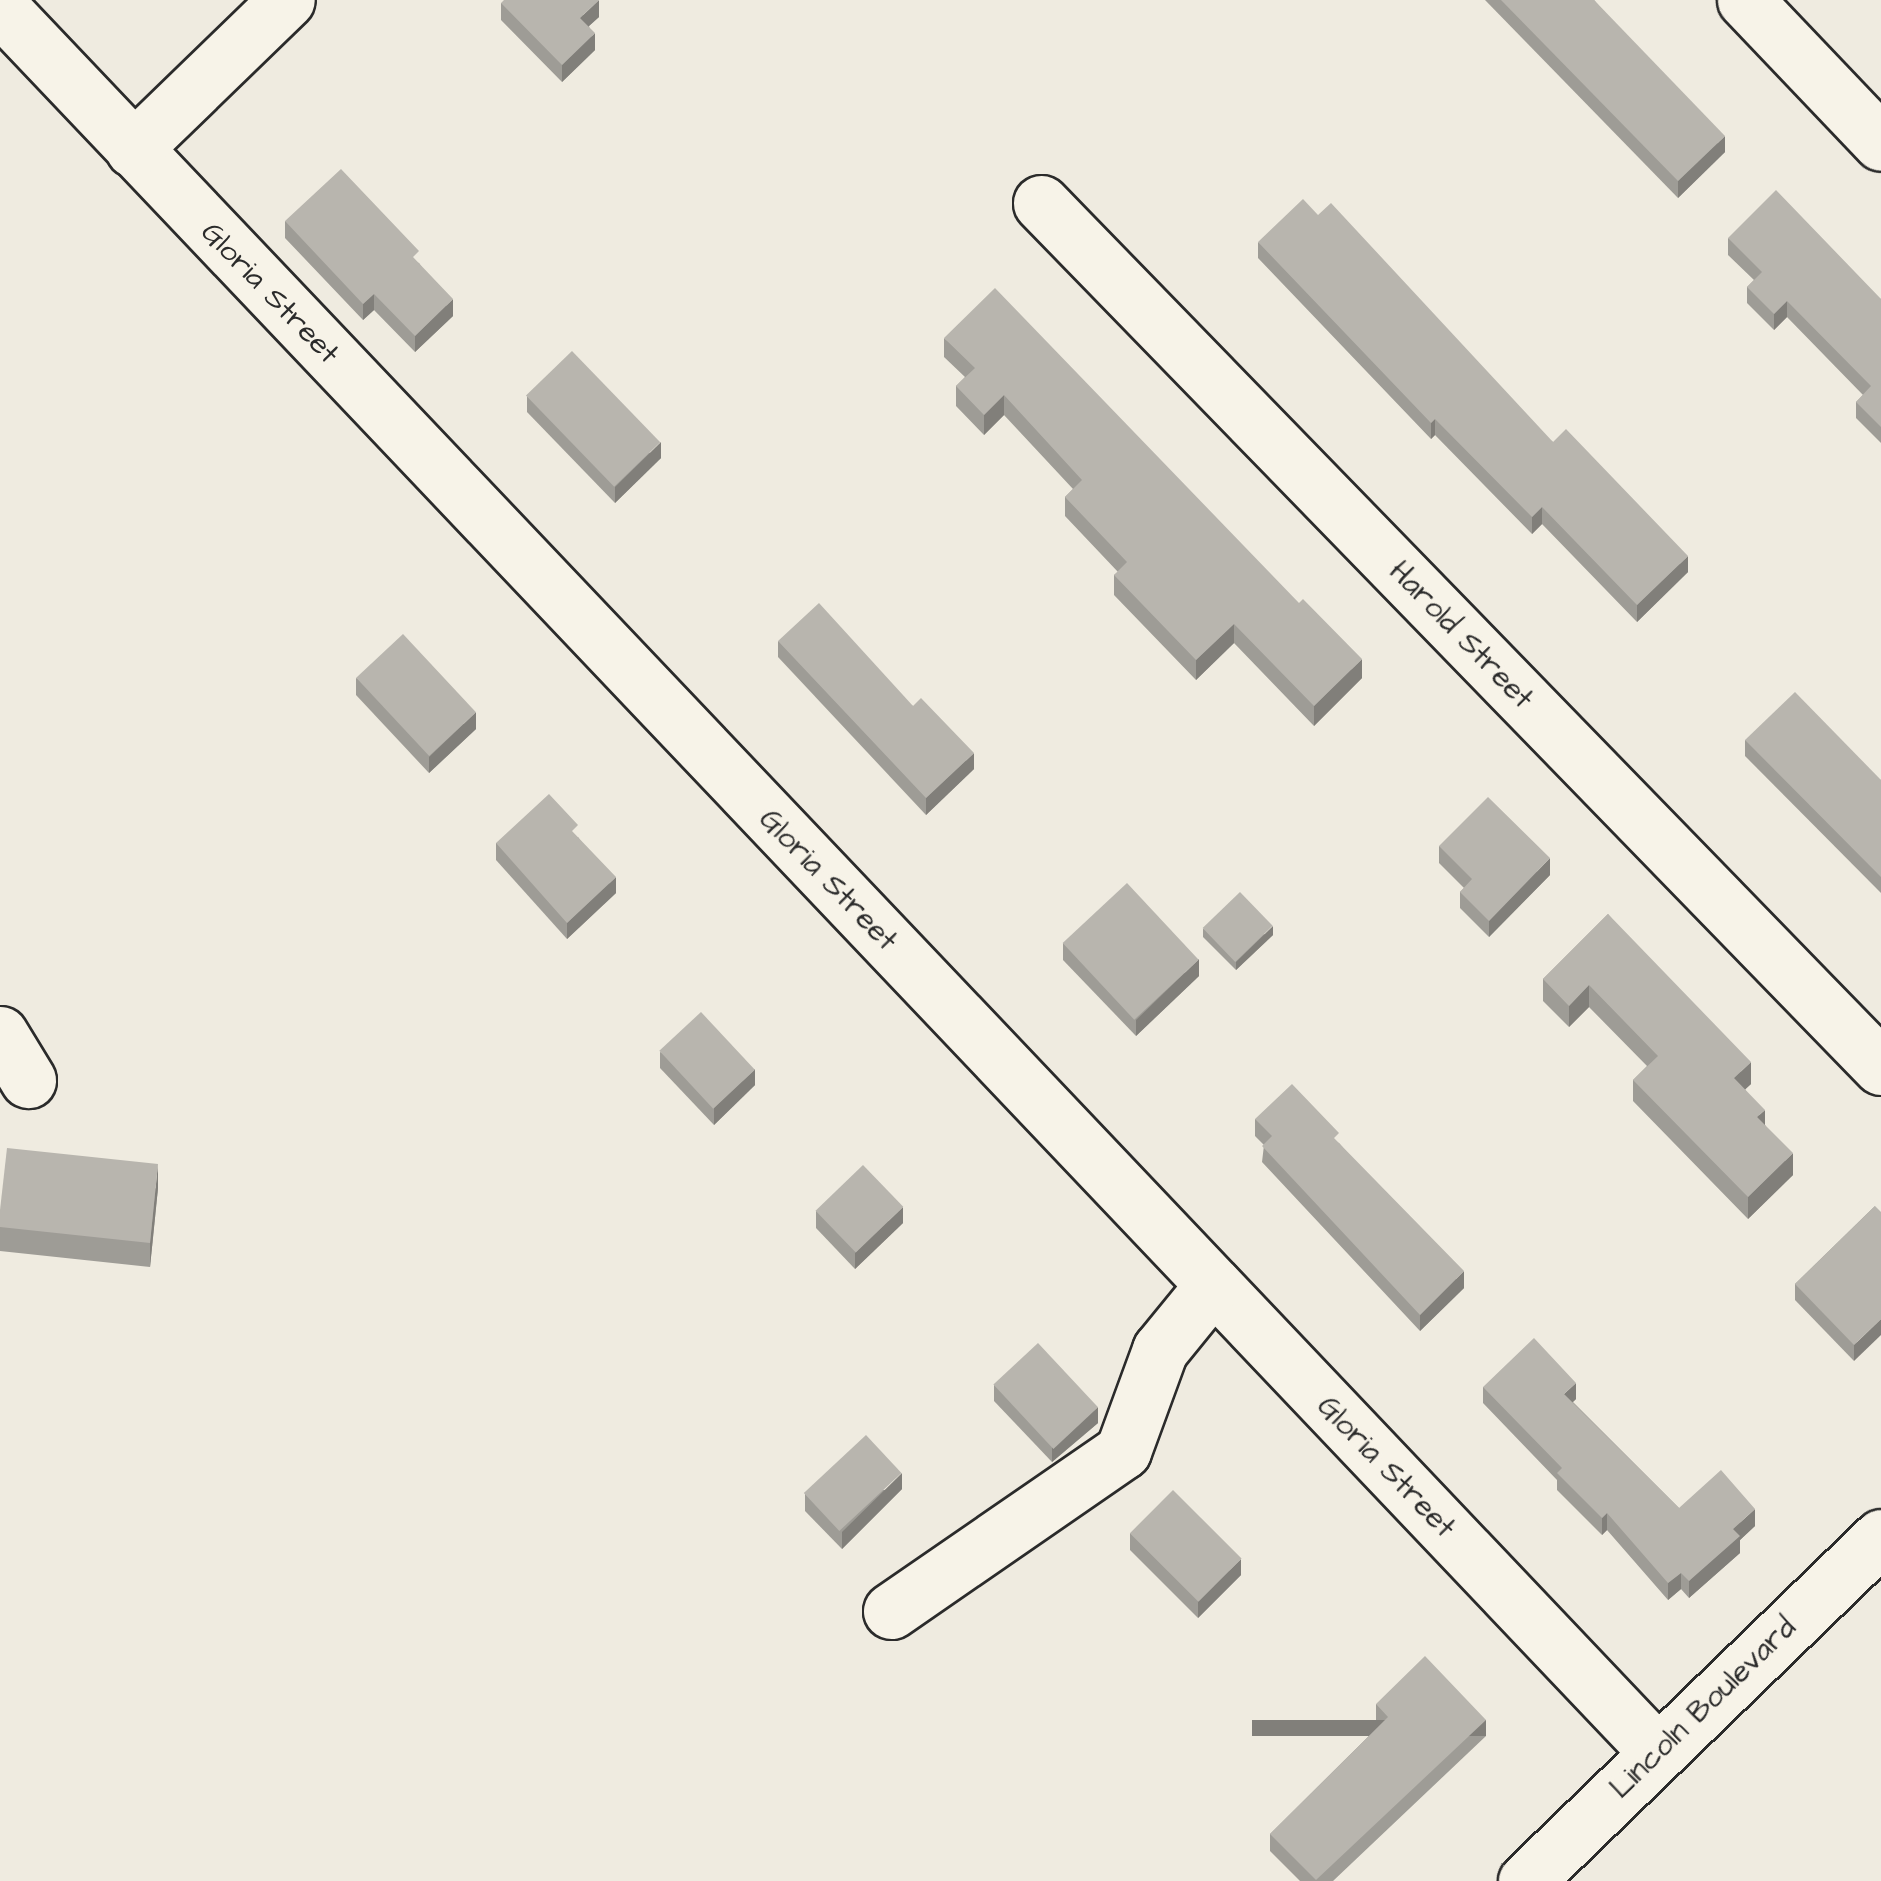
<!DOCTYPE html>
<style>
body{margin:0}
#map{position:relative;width:1881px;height:1881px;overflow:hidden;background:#efebe0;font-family:"Architects Daughter",sans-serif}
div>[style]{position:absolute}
.roads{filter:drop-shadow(2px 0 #2b2b2b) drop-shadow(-2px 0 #2b2b2b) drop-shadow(0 2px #2b2b2b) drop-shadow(0 -2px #2b2b2b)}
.minor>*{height:55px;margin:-27.5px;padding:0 27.5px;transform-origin:27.5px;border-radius:27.5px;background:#f7f3e8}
.wall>*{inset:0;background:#9e9c96}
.shaded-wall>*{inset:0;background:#817f7a;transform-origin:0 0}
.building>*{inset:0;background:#b8b5ae;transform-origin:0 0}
span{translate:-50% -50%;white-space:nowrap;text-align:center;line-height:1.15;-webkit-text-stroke:8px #f7f3e8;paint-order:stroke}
.street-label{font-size:30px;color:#2b2b2b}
</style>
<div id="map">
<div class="roads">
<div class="minor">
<i style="left:1745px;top:0;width:197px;rotate:46.4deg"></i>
<i style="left:0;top:7px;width:2406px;rotate:46.48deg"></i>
<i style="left:133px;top:149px;width:214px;rotate:-44.1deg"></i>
<i style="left:1041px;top:203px;width:1205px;rotate:45.81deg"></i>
<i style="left:0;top:1034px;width:54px;rotate:58.7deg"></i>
<i style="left:891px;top:1611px;width:282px;rotate:-34.6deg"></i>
<i style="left:1123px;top:1451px;width:108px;rotate:-69.9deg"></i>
<i style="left:1160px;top:1350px;width:84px;rotate:-50.8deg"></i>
<i style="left:1526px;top:1881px;width:494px;rotate:-44.1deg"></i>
</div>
</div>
<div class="wall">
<i style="clip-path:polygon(1485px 0,1594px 0,1725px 152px,1678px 198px)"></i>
<i style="clip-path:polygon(501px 3px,599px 17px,589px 26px,595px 50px,562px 82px,501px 20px)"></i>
<i style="clip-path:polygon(285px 221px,419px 263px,453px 316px,415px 352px,374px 310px,363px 320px,285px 238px)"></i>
<i style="clip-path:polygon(1728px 238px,1881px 299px,1881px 443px,1856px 418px,1856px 402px,1863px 395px,1787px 317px,1774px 330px,1747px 303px,1747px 287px,1754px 280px,1728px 255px)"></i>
<i style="clip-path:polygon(1258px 242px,1553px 442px,1688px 572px,1637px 622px,1542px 524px,1532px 534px,1435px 435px,1431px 439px,1258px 258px)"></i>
<i style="clip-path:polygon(944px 338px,1362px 678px,1314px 726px,1234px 643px,1196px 680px,1114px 595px,1114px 575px,1118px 572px,1065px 516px,1065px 497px,1073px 489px,1004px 415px,984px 435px,956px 406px,956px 386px,965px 377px,944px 357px)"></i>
<i style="clip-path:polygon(527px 396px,661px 458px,615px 503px,527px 412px)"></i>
<i style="clip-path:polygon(778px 641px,913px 706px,974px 769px,926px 815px,778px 657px)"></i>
<i style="clip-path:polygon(356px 678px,476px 729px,429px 773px,356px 695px)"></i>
<i style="clip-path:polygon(1745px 740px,1881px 780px,1881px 893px,1745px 756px)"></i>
<i style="clip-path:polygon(578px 837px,616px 893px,567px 939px,496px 860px,496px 843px)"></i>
<i style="clip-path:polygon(1439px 846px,1550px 875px,1489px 937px,1460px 908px,1460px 892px,1464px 888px,1439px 863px)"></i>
<i style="clip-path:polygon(1608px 914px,1751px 1084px,1745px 1089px,1793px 1175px,1748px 1219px,1633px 1101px,1633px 1080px,1647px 1066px,1589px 1007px,1569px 1027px,1543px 1001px,1543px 979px)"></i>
<i style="clip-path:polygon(1203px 929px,1273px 935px,1236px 970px,1203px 937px)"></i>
<i style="clip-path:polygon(1063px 943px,1199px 976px,1136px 1036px,1063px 960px)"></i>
<i style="clip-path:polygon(660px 1052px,755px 1085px,714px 1125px,660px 1068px)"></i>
<i style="clip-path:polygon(1255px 1119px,1339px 1143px,1464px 1288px,1420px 1331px,1262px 1162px,1264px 1145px,1255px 1136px)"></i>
<i style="clip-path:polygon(158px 1188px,150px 1267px,0 1251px,0 1210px)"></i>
<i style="clip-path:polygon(1875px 1206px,1854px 1361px,1795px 1300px,1795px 1284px)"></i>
<i style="clip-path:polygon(816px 1211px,903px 1223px,855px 1269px,816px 1228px)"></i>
<i style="clip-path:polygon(994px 1385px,1098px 1423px,1052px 1462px,994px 1401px)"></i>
<i style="clip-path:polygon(1483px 1387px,1576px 1399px,1573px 1402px,1679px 1508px,1755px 1526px,1740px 1540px,1740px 1553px,1689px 1598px,1681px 1589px,1668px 1600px,1607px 1530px,1602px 1535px,1557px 1490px,1557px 1480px,1483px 1403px)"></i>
<i style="clip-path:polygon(902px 1489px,842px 1549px,805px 1511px,805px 1494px)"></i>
<i style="clip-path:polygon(1130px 1533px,1241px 1575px,1198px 1618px,1130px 1550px)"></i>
<i style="clip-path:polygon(1376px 1704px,1486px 1736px,1333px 1881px,1300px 1881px,1270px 1851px,1270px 1834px,1380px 1725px,1376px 1720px)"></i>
</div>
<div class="shaded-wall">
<i style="clip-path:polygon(599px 0,599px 17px,580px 34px,580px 18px)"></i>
<i style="clip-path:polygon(595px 33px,595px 50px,562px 82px,562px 65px)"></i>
<i style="clip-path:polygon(1725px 136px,1725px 152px,1678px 198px,1678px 181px)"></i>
<i style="clip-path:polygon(374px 294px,374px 310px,363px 320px,363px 304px)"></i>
<i style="clip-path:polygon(453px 299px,453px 316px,415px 352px,415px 336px)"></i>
<i style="clip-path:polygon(1787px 301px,1787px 317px,1774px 330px,1774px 314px)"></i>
<i style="clip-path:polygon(1004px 395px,1004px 415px,984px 435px,984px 415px)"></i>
<i style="clip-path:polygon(1435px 419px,1435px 435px,1431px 439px,1431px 423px)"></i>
<i style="clip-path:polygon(661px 442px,661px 458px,615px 503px,615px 487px)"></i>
<i style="clip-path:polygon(1542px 507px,1542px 524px,1532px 534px,1532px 517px)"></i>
<i style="clip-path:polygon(1688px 556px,1688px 572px,1637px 622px,1637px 605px)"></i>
<i style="clip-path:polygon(1234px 624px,1234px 643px,1196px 680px,1196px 660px)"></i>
<i style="clip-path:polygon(1362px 659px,1362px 678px,1314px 726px,1314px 706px)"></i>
<i style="clip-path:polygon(476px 712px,476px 729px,429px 773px,429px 757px)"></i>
<i style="clip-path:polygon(974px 753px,974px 769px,926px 815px,926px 798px)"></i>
<i style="clip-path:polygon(1550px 858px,1550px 875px,1489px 937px,1489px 921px)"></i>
<i style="clip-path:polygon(616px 877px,616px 893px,567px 939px,567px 923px)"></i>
<i style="clip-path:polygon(1273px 926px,1273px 935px,1236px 970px,1236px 962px)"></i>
<i style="clip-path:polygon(1199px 959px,1199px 976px,1136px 1036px,1136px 1020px)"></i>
<i style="clip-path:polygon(1589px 985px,1589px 1007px,1569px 1027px,1569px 1006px)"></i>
<i style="clip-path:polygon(1751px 1062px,1751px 1084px,1734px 1100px,1734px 1078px)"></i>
<i style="clip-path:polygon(755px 1069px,755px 1085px,714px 1125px,714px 1108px)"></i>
<i style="clip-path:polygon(1765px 1110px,1765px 1132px,1757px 1117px)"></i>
<i style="clip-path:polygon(1793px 1153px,1793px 1175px,1748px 1219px,1748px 1197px)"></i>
<i style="clip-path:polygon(158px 1164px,158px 1188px,150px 1267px,150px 1243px)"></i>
<i style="clip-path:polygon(903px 1207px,903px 1223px,855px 1269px,855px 1253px)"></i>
<i style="clip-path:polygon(1464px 1271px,1464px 1288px,1420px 1331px,1420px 1315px)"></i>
<i style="clip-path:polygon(1881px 1319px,1881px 1335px,1854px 1361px,1854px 1345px)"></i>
<i style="clip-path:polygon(1576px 1383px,1576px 1399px,1564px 1410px,1564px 1394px)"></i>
<i style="clip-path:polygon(1098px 1407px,1098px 1423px,1052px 1462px,1052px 1445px)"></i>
<i style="clip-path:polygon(902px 1473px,902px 1489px,842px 1549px,842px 1532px)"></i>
<i style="clip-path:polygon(1755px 1509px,1755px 1526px,1740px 1540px,1740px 1553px,1689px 1598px,1689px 1581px,1733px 1529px)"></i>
<i style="clip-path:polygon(1607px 1513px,1607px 1530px,1602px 1535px,1602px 1518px)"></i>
<i style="clip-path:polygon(1241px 1559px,1241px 1575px,1198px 1618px,1198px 1601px)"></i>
<i style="clip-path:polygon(1681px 1573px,1681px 1589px,1668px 1600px,1668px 1583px)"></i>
<i style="left:1486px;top:1720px;width:16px;height:234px;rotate:90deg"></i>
</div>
<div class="building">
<i style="clip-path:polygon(504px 0,599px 0,580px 18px,595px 33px,562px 65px,501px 3px)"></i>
<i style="clip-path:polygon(1501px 0,1594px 0,1725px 136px,1678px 181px)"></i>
<i style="clip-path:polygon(341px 169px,419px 251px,413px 257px,453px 299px,415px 336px,374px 294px,363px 304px,285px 221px)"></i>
<i style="clip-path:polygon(1776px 190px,1881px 299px,1881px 427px,1856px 402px,1871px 386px,1787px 301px,1774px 314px,1747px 287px,1762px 272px,1728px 238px)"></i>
<i style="clip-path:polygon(1303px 199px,1318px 215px,1331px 203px,1553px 442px,1566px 429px,1688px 556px,1637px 605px,1542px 507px,1532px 517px,1435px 419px,1431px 423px,1258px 242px)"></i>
<i style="clip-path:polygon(995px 288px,1299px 603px,1303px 599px,1362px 659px,1314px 706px,1234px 624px,1196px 660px,1114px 575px,1127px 562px,1065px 497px,1082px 480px,1004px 395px,984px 415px,956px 386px,975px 368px,944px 338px)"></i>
<i style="left:572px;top:351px;width:127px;height:64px;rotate:46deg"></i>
<i style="clip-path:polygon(819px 603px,913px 706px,921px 698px,974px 753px,926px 798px,778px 641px)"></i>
<i style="left:403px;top:634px;width:107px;height:64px;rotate:47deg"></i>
<i style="clip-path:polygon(1795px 692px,1881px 780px,1881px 877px,1745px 740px)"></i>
<i style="clip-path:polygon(549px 794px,578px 825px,572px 831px,616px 877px,567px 923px,496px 843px)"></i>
<i style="clip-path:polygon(1488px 797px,1550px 858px,1489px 921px,1460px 892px,1472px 879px,1439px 846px)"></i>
<i style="left:1127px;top:883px;width:105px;height:88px;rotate:47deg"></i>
<i style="left:1240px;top:892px;width:47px;height:52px;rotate:46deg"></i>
<i style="clip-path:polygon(1608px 914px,1751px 1062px,1734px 1078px,1765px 1110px,1757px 1117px,1793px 1153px,1748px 1197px,1633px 1080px,1658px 1056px,1589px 985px,1569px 1006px,1543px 979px)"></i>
<i style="left:701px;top:1012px;width:79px;height:57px;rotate:47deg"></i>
<i style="clip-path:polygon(1292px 1084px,1339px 1133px,1334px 1138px,1464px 1271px,1420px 1315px,1262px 1146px,1272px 1136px,1255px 1119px)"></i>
<i style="clip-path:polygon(7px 1148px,158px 1164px,150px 1243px,0 1227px,0 1210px)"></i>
<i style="left:863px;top:1165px;width:58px;height:66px;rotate:46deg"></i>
<i style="clip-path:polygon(1875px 1206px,1881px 1212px,1881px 1319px,1854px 1345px,1795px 1284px)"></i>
<i style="clip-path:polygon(1534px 1338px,1576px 1383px,1564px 1394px,1679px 1508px,1721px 1470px,1755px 1509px,1733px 1529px,1740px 1536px,1689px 1581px,1681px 1573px,1668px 1583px,1607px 1513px,1602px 1518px,1557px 1473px,1562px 1468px,1483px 1387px)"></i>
<i style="left:1038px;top:1343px;width:88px;height:61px;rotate:47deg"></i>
<i style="left:866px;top:1435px;width:52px;height:85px;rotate:47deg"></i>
<i style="left:1173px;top:1490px;width:97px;height:61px;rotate:45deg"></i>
<i style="clip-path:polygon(1425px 1656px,1486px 1720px,1316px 1880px,1270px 1834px,1388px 1717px,1376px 1704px)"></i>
</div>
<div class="street-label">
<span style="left:270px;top:293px;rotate:46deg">Gloria Street</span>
<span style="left:1461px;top:635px;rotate:46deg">Harold Street</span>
<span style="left:828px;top:880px;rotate:46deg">Gloria Street</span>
<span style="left:1386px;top:1467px;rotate:46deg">Gloria Street</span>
<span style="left:1703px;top:1708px;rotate:-44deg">Lincoln Boulevard</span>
</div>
</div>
